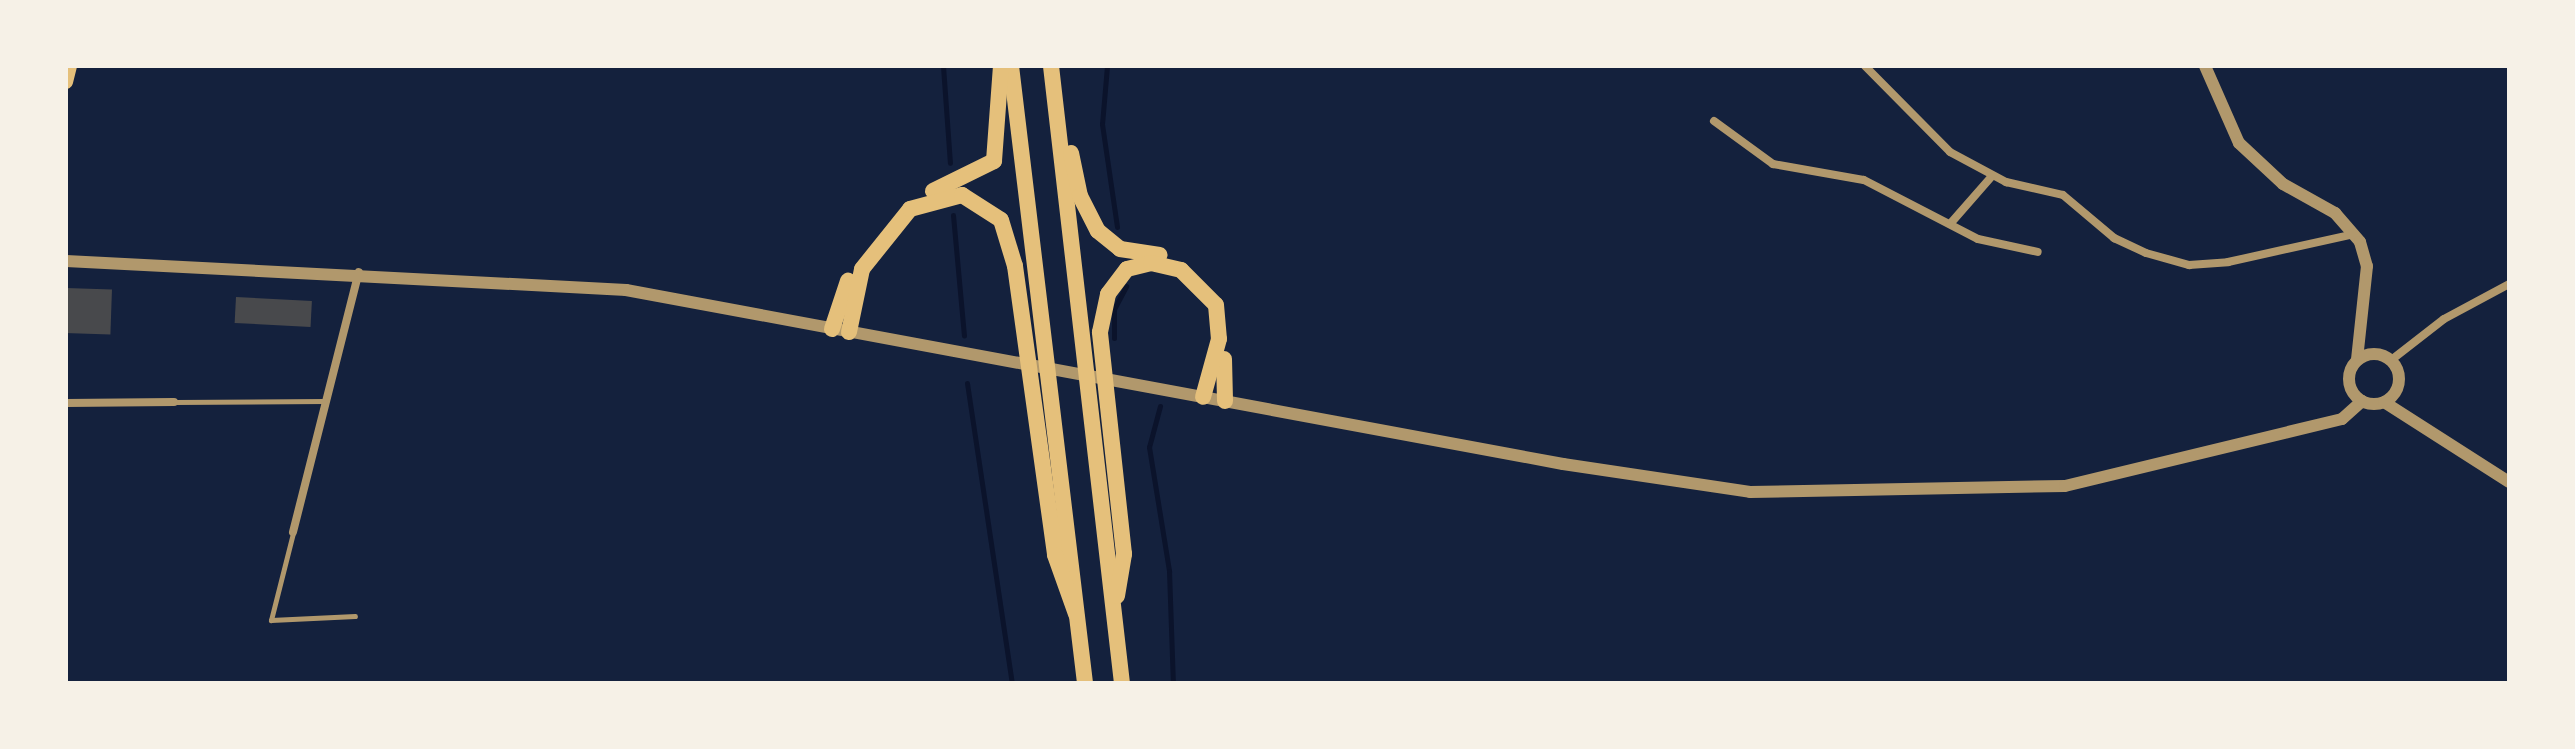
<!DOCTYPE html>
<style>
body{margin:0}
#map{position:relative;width:2575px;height:749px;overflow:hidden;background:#14213d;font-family:Roboto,sans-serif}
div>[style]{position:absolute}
.stream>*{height:5px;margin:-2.5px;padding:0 2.5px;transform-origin:2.5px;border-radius:2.5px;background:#0b132b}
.building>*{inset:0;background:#48494c;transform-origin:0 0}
.service>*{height:5px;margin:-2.5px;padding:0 2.5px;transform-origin:2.5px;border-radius:2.5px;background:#b1986c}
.minor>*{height:8px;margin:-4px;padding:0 4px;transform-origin:4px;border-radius:4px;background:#b1986c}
.tertiary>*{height:12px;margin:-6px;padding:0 6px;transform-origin:6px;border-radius:6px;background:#b1986c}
.tertiary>.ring{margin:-6px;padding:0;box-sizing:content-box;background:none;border:12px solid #b1986c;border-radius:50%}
.primary>*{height:14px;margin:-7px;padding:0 7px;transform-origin:7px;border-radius:7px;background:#e5c07b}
.trunk>*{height:16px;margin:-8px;padding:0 8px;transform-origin:8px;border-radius:8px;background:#e5c07b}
span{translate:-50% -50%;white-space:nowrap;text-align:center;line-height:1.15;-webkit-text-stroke:6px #f6f1e7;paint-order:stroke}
.frame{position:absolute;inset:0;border:68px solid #f6f1e7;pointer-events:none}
</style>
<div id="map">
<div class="stream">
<i style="left:943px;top:66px;width:97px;rotate:85.9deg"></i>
<i style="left:1107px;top:66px;width:58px;rotate:94.9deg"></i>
<i style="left:1102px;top:124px;width:104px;rotate:81.7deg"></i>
<i style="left:953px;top:215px;width:121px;rotate:84.8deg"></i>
<i style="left:1114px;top:338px;width:29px;rotate:-90deg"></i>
<i style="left:1114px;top:309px;width:26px;rotate:-62deg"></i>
<i style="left:967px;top:383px;width:303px;rotate:81.5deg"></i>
<i style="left:1160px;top:406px;width:42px;rotate:105deg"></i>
<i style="left:1149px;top:447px;width:126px;rotate:80.8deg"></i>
<i style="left:1169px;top:571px;width:112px;rotate:88deg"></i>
</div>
<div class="building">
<i style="left:66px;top:288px;width:46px;height:45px;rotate:2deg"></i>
<i style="left:236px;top:297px;width:76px;height:26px;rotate:3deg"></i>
</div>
<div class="service">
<i style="left:174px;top:402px;width:151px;rotate:-0.4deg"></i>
<i style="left:293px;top:533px;width:90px;rotate:104.2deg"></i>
<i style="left:271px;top:620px;width:84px;rotate:-2.7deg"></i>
</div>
<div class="minor">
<i style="left:1865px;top:66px;width:121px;rotate:45.3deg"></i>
<i style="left:1950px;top:152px;width:64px;rotate:28.2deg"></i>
<i style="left:2006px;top:182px;width:58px;rotate:12.8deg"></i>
<i style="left:2063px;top:195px;width:67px;rotate:40.1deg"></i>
<i style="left:2114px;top:238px;width:35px;rotate:25deg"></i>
<i style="left:2146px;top:253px;width:45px;rotate:15.6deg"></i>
<i style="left:2189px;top:265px;width:39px;rotate:-4deg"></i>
<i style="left:2228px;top:262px;width:129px;rotate:-12.5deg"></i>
<i style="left:1714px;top:121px;width:73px;rotate:36.1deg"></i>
<i style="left:1773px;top:164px;width:92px;rotate:10deg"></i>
<i style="left:1864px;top:180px;width:128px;rotate:27.4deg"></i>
<i style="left:1978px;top:239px;width:61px;rotate:12.2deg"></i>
<i style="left:1950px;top:224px;width:64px;rotate:-48.8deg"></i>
<i style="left:2390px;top:361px;width:68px;rotate:-37.9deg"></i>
<i style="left:2444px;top:319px;width:74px;rotate:-28.3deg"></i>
<i style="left:66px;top:403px;width:108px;rotate:-0.5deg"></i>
<i style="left:293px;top:532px;width:268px;rotate:-75.8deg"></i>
</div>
<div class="tertiary">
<i style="left:2205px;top:66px;width:84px;rotate:66.2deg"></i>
<i style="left:2239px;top:143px;width:60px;rotate:43deg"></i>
<i style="left:2283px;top:184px;width:60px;rotate:29.1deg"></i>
<i style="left:2335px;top:213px;width:38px;rotate:49deg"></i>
<i style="left:2360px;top:242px;width:25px;rotate:74deg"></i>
<i style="left:2367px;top:266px;width:95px;rotate:96.1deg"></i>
<i style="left:66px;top:261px;width:561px;rotate:2.96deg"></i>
<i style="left:626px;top:290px;width:953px;rotate:10.52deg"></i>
<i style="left:1563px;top:464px;width:189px;rotate:8.5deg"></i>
<i style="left:1750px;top:492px;width:315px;rotate:-1.1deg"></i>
<i style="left:2065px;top:486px;width:285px;rotate:-13.6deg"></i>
<i style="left:2342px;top:419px;width:27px;rotate:-42deg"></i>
<i class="ring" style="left:2349px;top:354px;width:38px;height:38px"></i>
<i style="left:2384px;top:402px;width:148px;rotate:32.6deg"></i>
</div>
<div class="primary">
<i style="left:66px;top:82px;width:16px;rotate:-76deg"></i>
</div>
<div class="trunk">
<i style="left:1011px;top:66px;width:621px;rotate:83.16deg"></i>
<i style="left:1051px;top:66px;width:621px;rotate:83.44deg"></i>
<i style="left:1071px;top:153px;width:44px;rotate:78.2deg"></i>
<i style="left:1080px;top:196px;width:39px;rotate:63deg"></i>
<i style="left:1098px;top:231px;width:28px;rotate:39deg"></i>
<i style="left:1120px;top:249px;width:40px;rotate:8.5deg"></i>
<i style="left:933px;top:191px;width:68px;rotate:-26.2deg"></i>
<i style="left:994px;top:161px;width:95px;rotate:-85.8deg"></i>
<i style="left:832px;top:329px;width:51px;rotate:-71.6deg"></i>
<i style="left:849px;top:332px;width:64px;rotate:-78.3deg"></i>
<i style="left:862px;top:269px;width:77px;rotate:-51.3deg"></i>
<i style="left:910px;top:209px;width:54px;rotate:-15.1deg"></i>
<i style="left:962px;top:195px;width:46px;rotate:32.7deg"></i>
<i style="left:1001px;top:220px;width:48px;rotate:73.1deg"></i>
<i style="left:1015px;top:266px;width:292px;rotate:82.1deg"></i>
<i style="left:1055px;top:555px;width:63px;rotate:70.4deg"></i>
<i style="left:1224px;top:359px;width:42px;rotate:88.6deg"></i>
<i style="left:1117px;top:596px;width:43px;rotate:-80.5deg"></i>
<i style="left:1124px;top:554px;width:223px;rotate:-96.2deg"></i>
<i style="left:1100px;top:332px;width:39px;rotate:-78deg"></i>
<i style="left:1108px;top:294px;width:31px;rotate:-53deg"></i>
<i style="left:1127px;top:269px;width:25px;rotate:-14deg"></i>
<i style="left:1151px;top:263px;width:31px;rotate:13deg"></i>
<i style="left:1181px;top:270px;width:49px;rotate:45deg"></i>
<i style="left:1216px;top:305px;width:34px;rotate:85deg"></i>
<i style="left:1219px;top:339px;width:60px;rotate:105.4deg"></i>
</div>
<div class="frame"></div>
</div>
